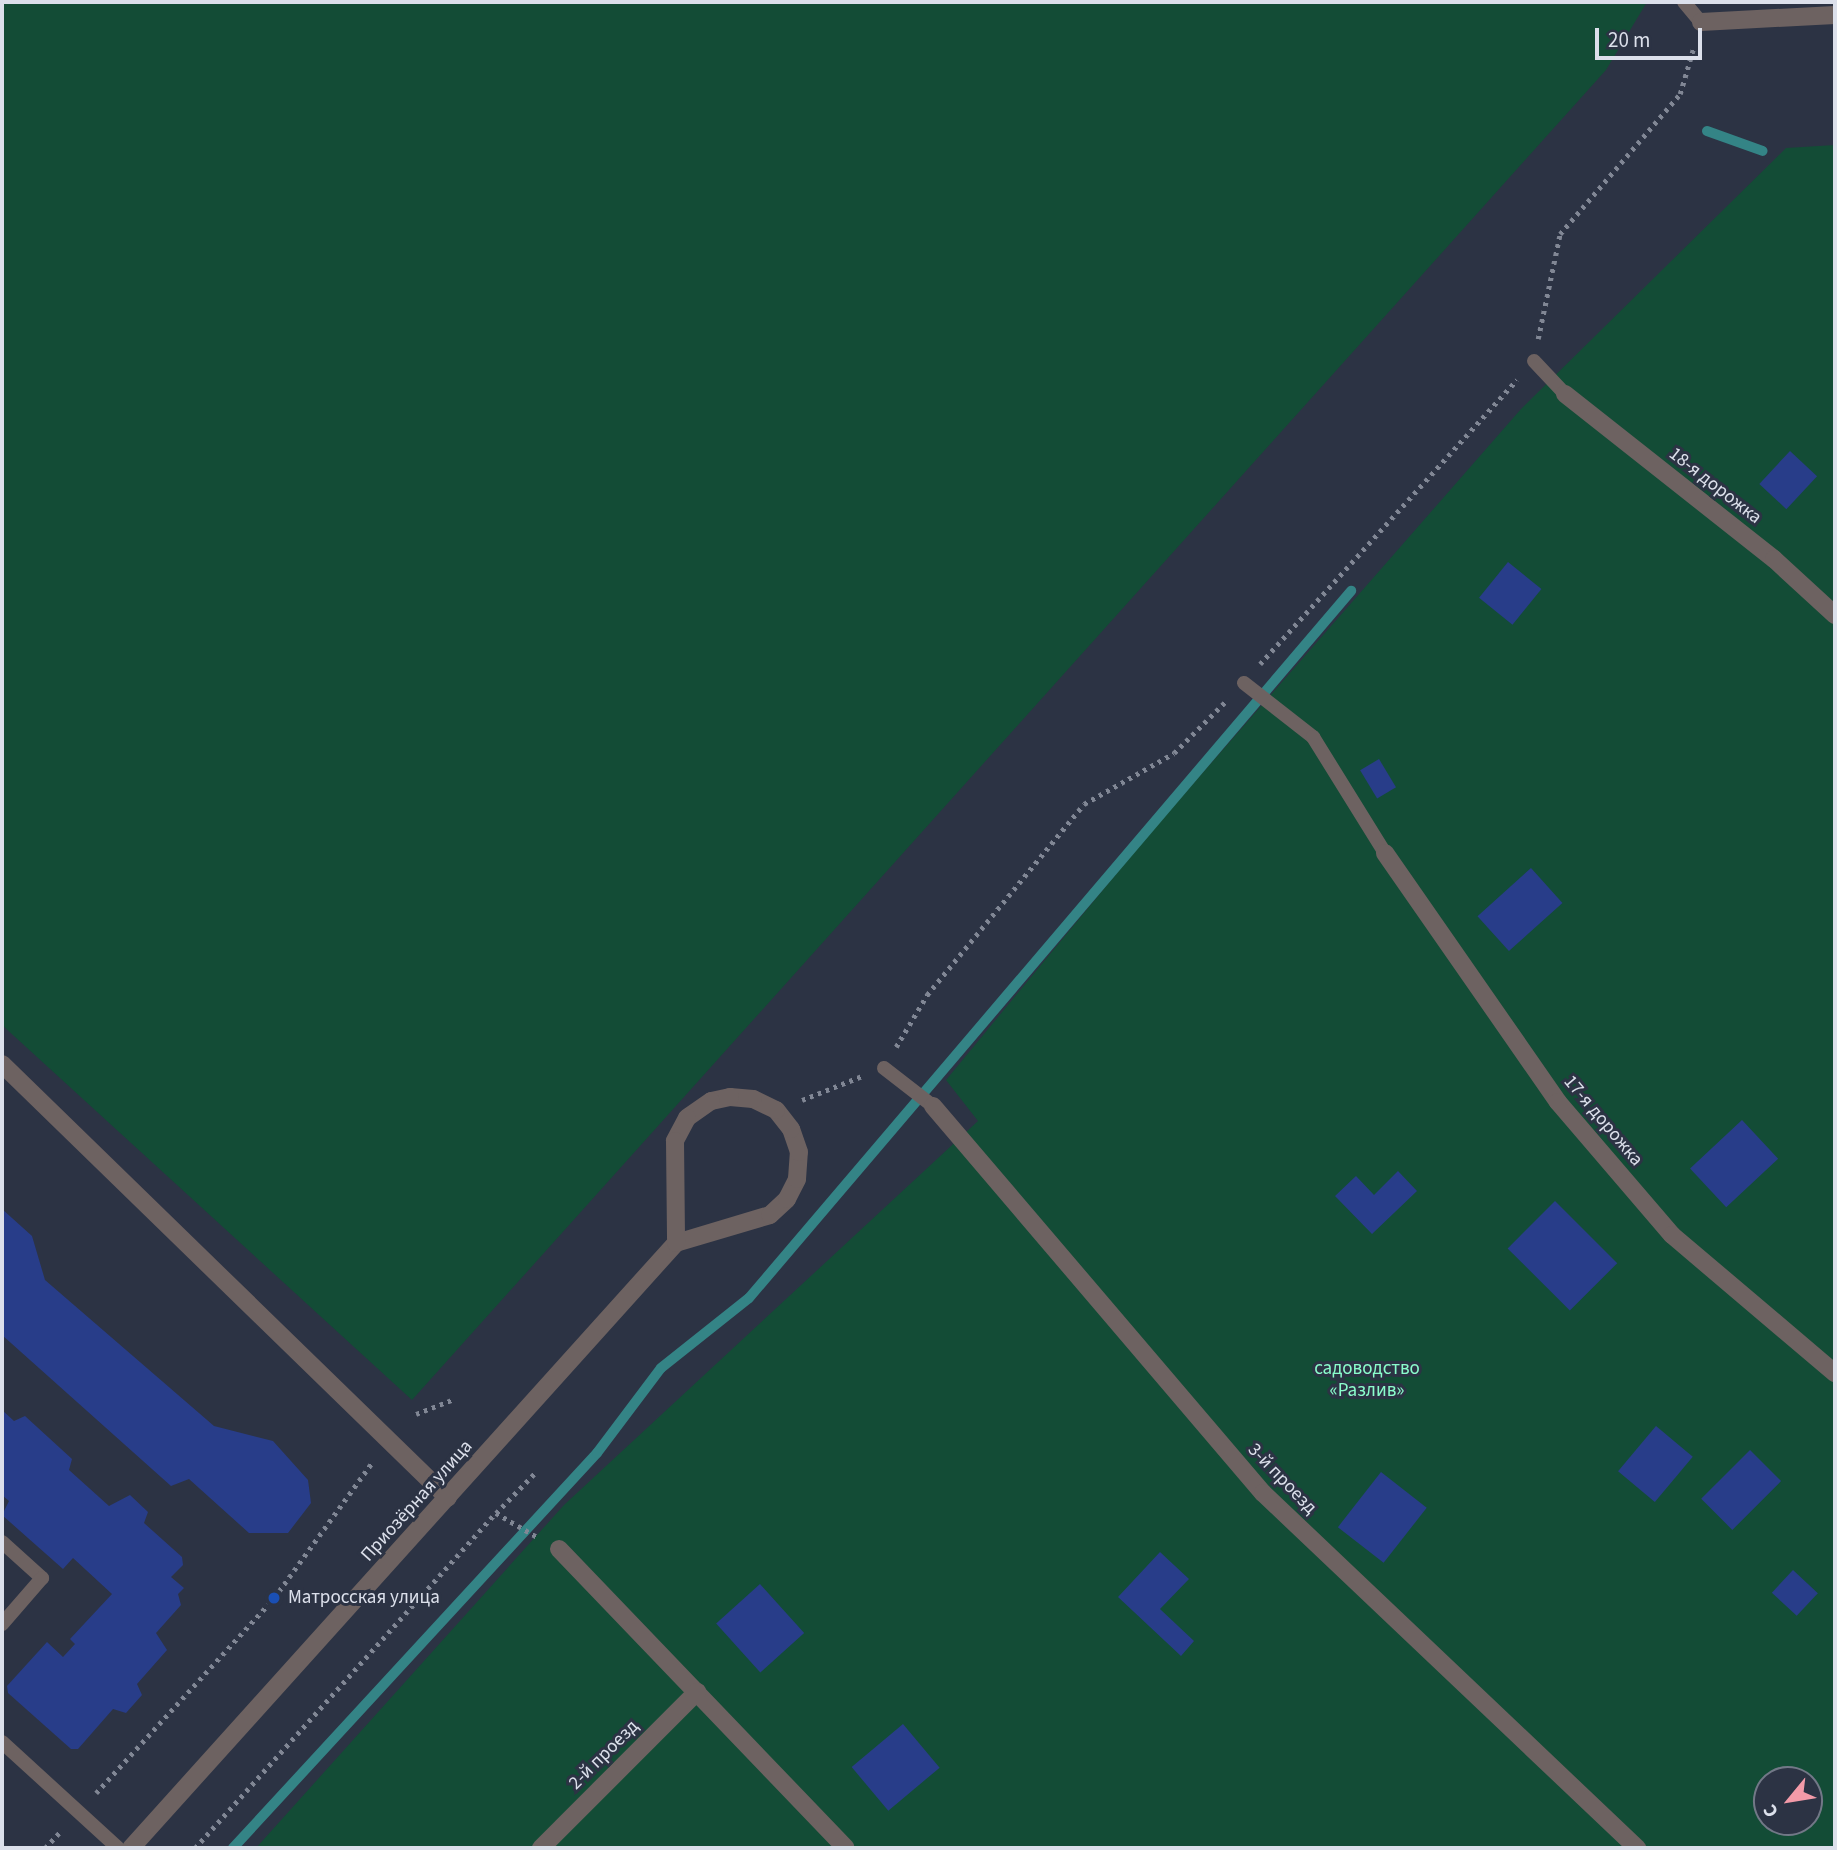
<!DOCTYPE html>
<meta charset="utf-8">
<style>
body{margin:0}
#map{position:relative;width:1837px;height:1850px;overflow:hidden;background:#2c3344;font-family:"Source Sans 3",sans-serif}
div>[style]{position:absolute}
.green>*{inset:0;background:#134c36}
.stream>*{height:10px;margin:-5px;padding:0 5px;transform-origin:5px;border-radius:5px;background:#348486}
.building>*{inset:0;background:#283d89;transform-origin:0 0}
.path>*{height:4.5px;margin-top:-2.25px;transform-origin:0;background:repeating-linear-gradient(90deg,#818795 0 3.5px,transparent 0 8.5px)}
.lane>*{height:14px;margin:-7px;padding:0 7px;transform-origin:7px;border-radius:7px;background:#6d6261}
.street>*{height:18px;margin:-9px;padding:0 9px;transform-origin:9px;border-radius:9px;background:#6d6261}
.dots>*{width:19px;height:19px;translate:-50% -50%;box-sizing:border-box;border:4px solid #2c3344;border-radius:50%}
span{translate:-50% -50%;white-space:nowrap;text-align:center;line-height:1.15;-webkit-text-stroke:6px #2c3344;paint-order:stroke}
.street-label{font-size:19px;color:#dce0eb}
.park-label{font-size:19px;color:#8afccb}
.poi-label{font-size:19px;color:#dce0eb}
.left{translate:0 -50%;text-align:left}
.frame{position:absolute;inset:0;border:4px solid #dce0eb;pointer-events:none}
.north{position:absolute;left:1753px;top:1766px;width:70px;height:70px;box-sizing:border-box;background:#2c3344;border:2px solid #727887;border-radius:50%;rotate:240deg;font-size:19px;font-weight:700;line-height:28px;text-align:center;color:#dce0eb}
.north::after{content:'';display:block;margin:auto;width:24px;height:32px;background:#f39aa8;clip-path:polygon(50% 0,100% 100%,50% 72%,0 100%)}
.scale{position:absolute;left:1595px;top:28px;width:107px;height:32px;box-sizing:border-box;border:4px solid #dce0eb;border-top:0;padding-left:9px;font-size:21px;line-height:24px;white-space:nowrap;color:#dce0eb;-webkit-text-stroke:5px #2c3344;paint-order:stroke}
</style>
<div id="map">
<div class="green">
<i style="clip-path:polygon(2px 2px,1647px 2px,1606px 70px,412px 1400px,2px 1025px)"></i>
<i style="clip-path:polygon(evenodd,1835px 145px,1835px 1848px,256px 1848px,564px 1505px,978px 1121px,946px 1080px,1150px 833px,1521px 409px,1786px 148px,1835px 145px,1767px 1780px,1809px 1780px,1809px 1822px,1767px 1822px,1767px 1780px)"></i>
</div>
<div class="stream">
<i style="left:1707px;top:131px;width:59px;rotate:19.7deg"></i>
<i style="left:233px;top:1848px;width:537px;rotate:-47.34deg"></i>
<i style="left:597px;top:1453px;width:106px;rotate:-53deg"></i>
<i style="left:661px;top:1368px;width:112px;rotate:-38.5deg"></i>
<i style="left:749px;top:1298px;width:929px;rotate:-49.59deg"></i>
</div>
<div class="building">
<i style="left:1790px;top:451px;width:37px;height:45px;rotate:43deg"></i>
<i style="left:1508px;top:562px;width:43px;height:46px;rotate:39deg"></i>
<i style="left:1379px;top:759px;width:33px;height:22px;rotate:59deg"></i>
<i style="left:1531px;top:868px;width:47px;height:72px;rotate:48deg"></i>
<i style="left:1742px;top:1120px;width:53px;height:71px;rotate:47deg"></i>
<i style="clip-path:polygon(1398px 1171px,1417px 1191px,1372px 1234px,1335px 1196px,1356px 1176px,1374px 1195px)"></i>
<i style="left:1555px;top:1201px;width:88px;height:67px;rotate:45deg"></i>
<i style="clip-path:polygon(2px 1209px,32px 1236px,45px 1280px,214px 1426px,273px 1441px,308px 1480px,311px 1503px,288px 1533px,249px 1533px,189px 1479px,171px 1486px,2px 1335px)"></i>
<i style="clip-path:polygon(2px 1410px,14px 1421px,25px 1416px,72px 1459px,69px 1470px,109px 1506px,130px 1495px,148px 1512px,144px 1523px,182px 1557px,183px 1565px,171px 1577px,184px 1588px,178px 1594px,181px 1605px,156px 1633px,167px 1650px,137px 1684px,142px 1695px,126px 1713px,113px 1709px,78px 1749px,71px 1749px,8px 1693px,7px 1686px,47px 1642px,63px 1657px,75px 1644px,70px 1639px,112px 1594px,73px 1558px,63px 1569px,2px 1515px,9px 1501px,2px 1495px)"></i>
<i style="left:1656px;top:1426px;width:48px;height:59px;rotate:40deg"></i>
<i style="left:1750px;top:1450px;width:44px;height:69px;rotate:45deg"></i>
<i style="left:1381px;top:1472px;width:58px;height:70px;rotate:38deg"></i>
<i style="clip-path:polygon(1160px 1552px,1189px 1579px,1160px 1609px,1194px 1641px,1181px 1656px,1118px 1597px)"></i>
<i style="left:1793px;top:1570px;width:34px;height:31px;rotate:43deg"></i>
<i style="left:760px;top:1584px;width:66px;height:59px;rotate:48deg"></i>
<i style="left:903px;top:1724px;width:57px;height:67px;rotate:50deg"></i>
</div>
<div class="path">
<i style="left:1538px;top:339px;width:107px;rotate:-78.2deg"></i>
<i style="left:1560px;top:234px;width:184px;rotate:-49.4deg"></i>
<i style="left:1680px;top:94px;width:50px;rotate:-73.7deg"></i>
<i style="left:1260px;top:664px;width:383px;rotate:-47.9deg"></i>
<i style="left:896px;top:1047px;width:61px;rotate:-59.2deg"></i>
<i style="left:927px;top:995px;width:247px;rotate:-50.6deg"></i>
<i style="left:1084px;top:804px;width:103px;rotate:-29.5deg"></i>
<i style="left:1174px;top:753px;width:76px;rotate:-45deg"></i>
<i style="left:802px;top:1100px;width:65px;rotate:-21.8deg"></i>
<i style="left:416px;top:1414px;width:41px;rotate:-21.5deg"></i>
<i style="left:496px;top:1513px;width:56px;rotate:-45.7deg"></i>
<i style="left:96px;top:1793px;width:264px;rotate:-47.6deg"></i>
<i style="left:274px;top:1598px;width:169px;rotate:-54.1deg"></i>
<i style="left:45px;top:1848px;width:23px;rotate:-47deg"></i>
<i style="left:195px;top:1848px;width:450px;rotate:-48.1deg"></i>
<i style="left:496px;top:1513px;width:48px;rotate:30.3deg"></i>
</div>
<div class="lane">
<i style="left:1684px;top:2px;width:26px;rotate:50deg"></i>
<i style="left:1534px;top:361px;width:45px;rotate:46.8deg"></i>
<i style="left:1244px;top:683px;width:88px;rotate:38deg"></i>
<i style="left:1313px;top:737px;width:137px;rotate:58.2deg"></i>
<i style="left:884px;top:1068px;width:62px;rotate:37.8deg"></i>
<i style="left:2px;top:1542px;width:54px;rotate:42deg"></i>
<i style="left:42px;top:1578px;width:61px;rotate:131deg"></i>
<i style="left:2px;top:1742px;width:157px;rotate:42.4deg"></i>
</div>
<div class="street">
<i style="left:1701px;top:22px;width:134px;rotate:-3deg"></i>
<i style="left:1565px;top:394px;width:266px;rotate:38.3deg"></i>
<i style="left:1774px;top:559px;width:83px;rotate:42.6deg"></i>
<i style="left:1385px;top:853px;width:303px;rotate:55.2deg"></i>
<i style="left:1558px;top:1102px;width:175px;rotate:49.4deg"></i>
<i style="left:1672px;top:1235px;width:214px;rotate:40.3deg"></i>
<i style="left:2px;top:1064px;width:622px;rotate:44.22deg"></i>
<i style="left:933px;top:1106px;width:509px;rotate:49.55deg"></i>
<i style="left:1263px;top:1493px;width:516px;rotate:43.51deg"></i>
<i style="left:559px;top:1549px;width:414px;rotate:46.2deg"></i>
<i style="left:131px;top:1848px;width:814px;rotate:-47.99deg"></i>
<i style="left:676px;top:1243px;width:98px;rotate:-16.6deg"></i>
<i style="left:770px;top:1215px;width:23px;rotate:-43deg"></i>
<i style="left:787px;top:1199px;width:22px;rotate:-63deg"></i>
<i style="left:797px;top:1179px;width:27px;rotate:-86deg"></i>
<i style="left:799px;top:1152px;width:24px;rotate:-109deg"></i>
<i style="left:791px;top:1129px;width:24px;rotate:-128deg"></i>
<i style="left:776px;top:1110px;width:25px;rotate:-154deg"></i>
<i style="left:753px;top:1099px;width:23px;rotate:-175deg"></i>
<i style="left:730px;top:1097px;width:19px;rotate:168deg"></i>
<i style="left:711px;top:1101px;width:29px;rotate:145deg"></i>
<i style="left:687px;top:1118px;width:26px;rotate:118deg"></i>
<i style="left:675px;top:1141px;width:102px;rotate:89.4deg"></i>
<i style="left:541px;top:1848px;width:221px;rotate:-45deg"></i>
</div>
<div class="dots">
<i style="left:274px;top:1598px;background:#1a4fb4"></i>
</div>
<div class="street-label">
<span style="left:1715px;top:486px;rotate:38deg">18-я дорожка</span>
<span style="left:1603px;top:1121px;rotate:50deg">17-я дорожка</span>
<span style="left:1282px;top:1479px;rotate:46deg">3-й проезд</span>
<span style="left:417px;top:1501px;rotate:-48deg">Приозёрная улица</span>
<span style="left:604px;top:1755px;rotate:-45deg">2-й проезд</span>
</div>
<div class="park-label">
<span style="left:1367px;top:1380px">садоводство<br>«Разлив»</span>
</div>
<div class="poi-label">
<span class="left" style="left:288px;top:1598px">Матросская улица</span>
</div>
<div class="frame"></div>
<div class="north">С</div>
<div class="scale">20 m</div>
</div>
